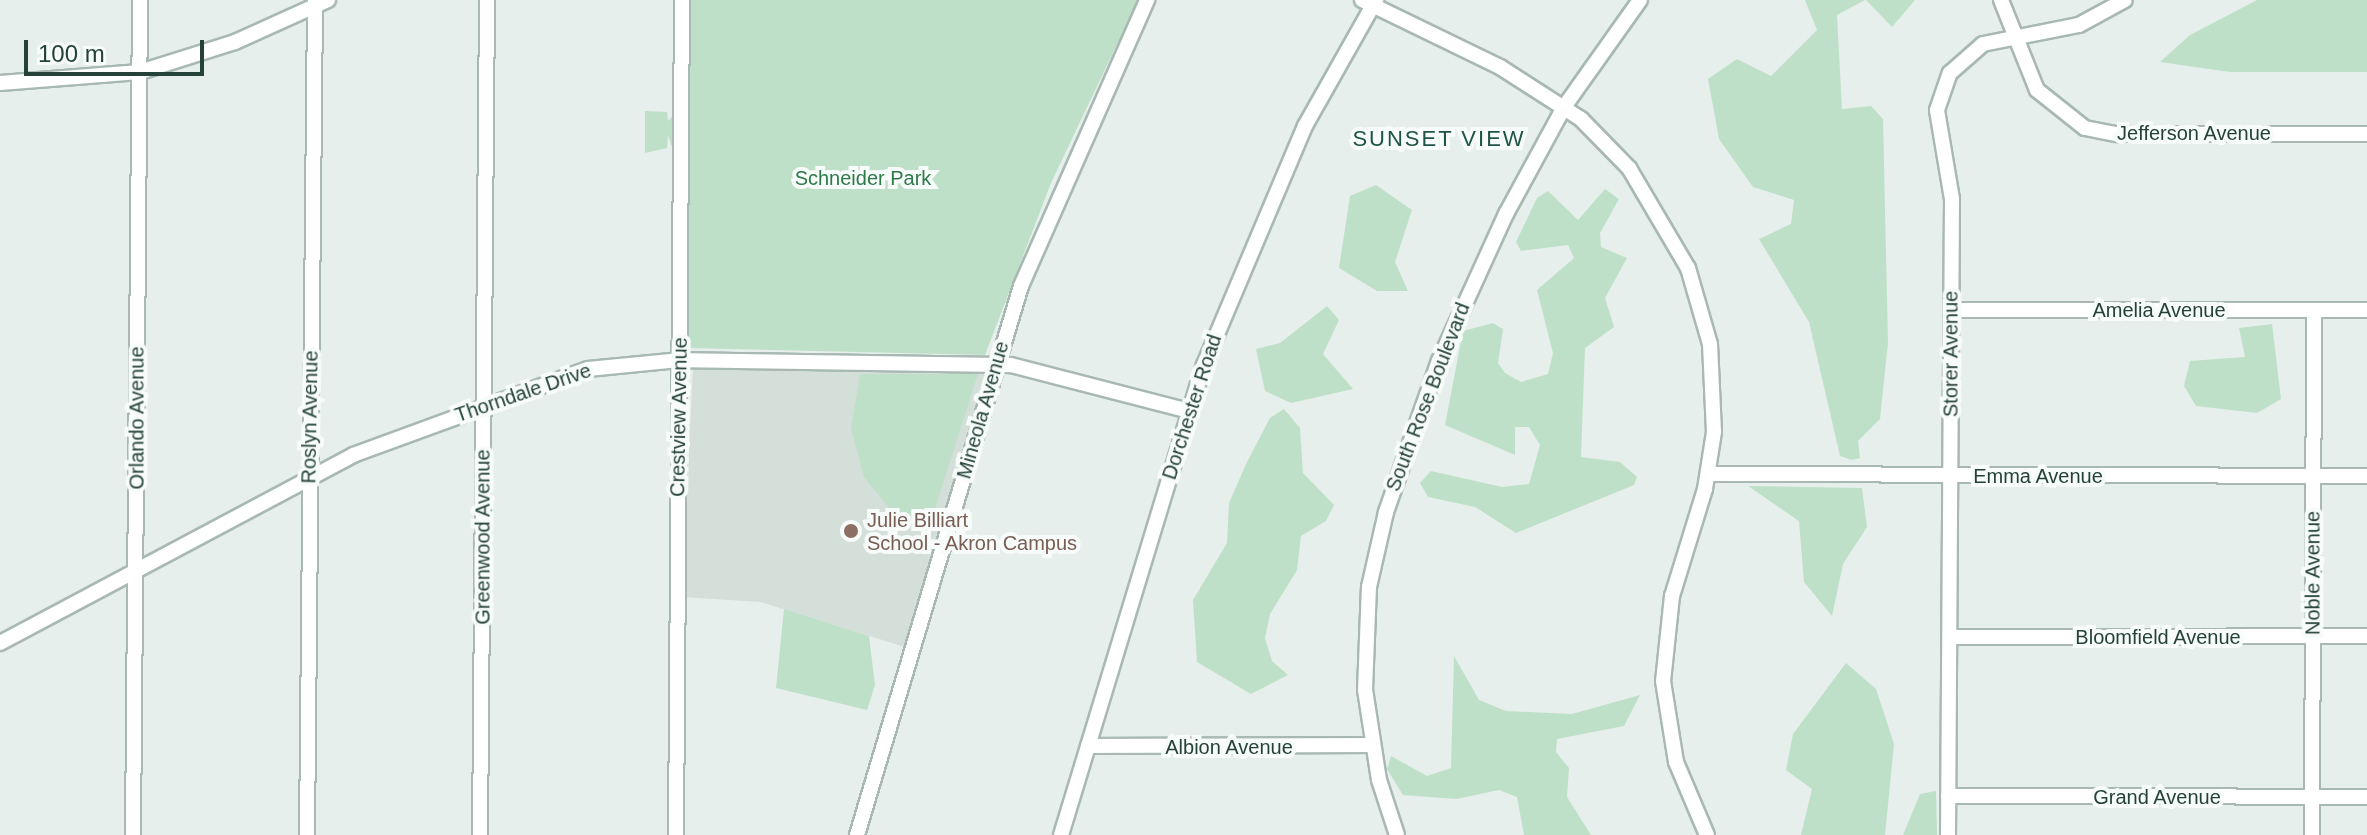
<!DOCTYPE html>
<style>
body{margin:0}
#map{position:relative;width:2367px;height:835px;overflow:hidden;background:#e6efeb;font-family:Helvetica,sans-serif}
div>[style]{position:absolute}
.built>*{inset:0;background:#d4dfda}
.green>*{inset:0;background:#bfe0c8}
.roads{filter:drop-shadow(2px 0 #a8b8b2) drop-shadow(-2px 0 #a8b8b2) drop-shadow(0 2px #a8b8b2) drop-shadow(0 -2px #a8b8b2)}
.street>*{height:14px;margin:-7px;padding:0 7px;transform-origin:7px;border-radius:7px;background:#fff}
.dots>*{width:22px;height:22px;translate:-50% -50%;box-sizing:border-box;border:4px solid #f7fbf9;border-radius:50%}
span{translate:-50% -50%;white-space:nowrap;text-align:center;line-height:1.15;-webkit-text-stroke:8px #f7fbf9;paint-order:stroke}
.street-label{font-size:20px;color:#24423a}
.park-label{font-size:20px;color:#2d7a4b}
.education-label{font-size:20px;color:#785e54}
.left{translate:0 -50%;text-align:left}
.neighbourhood-label{font-size:22px;color:#1f5548;letter-spacing:2px}
.scale{position:absolute;left:24px;top:40px;width:180px;height:36px;box-sizing:border-box;border:4px solid #24423a;border-top:0;padding-left:10px;font-size:24px;line-height:28px;white-space:nowrap;color:#24423a;-webkit-text-stroke:6px #f7fbf9;paint-order:stroke}
</style>
<div id="map">
<div class="built">
<i style="clip-path:polygon(693px 366px,985px 373px,908px 648px,760px 602px,682px 597px)"></i>
</div>
<div class="green">
<i style="clip-path:polygon(689px 0,1138px 0,1051px 183px,985px 355px,687px 348px)"></i>
<i style="clip-path:polygon(1805px 0,1865px 0,1837px 15px,1842px 109px,1871px 106px,1883px 119px,1888px 343px,1880px 419px,1858px 441px,1860px 458px,1852px 460px,1840px 456px,1809px 322px,1759px 239px,1791px 224px,1794px 200px,1753px 187px,1719px 139px,1708px 79px,1737px 59px,1771px 76px,1817px 30px)"></i>
<i style="clip-path:polygon(1866px 0,1915px 0,1892px 27px)"></i>
<i style="clip-path:polygon(2257px 0,2367px 0,2367px 72px,2230px 72px,2160px 62px,2190px 35px)"></i>
<i style="clip-path:polygon(645px 111px,667px 112px,668px 121px,675px 113px,673px 150px,668px 135px,667px 148px,645px 153px)"></i>
<i style="clip-path:polygon(1376px 185px,1412px 210px,1395px 262px,1408px 291px,1377px 291px,1339px 268px,1350px 196px)"></i>
<i style="clip-path:polygon(1605px 189px,1619px 199px,1600px 233px,1601px 247px,1627px 258px,1605px 298px,1614px 327px,1585px 348px,1581px 457px,1620px 462px,1637px 477px,1634px 485px,1516px 533px,1475px 507px,1428px 497px,1420px 483px,1431px 471px,1502px 487px,1529px 484px,1540px 445px,1529px 427px,1515px 427px,1515px 455px,1445px 425px,1463px 331px,1493px 323px,1503px 329px,1498px 363px,1505px 373px,1521px 382px,1548px 374px,1553px 353px,1537px 290px,1574px 258px,1568px 245px,1521px 251px,1516px 242px,1537px 198px,1548px 191px,1578px 220px)"></i>
<i style="clip-path:polygon(1327px 306px,1339px 320px,1323px 354px,1353px 389px,1291px 403px,1265px 391px,1256px 349px,1280px 343px)"></i>
<i style="clip-path:polygon(2272px 324px,2281px 399px,2257px 413px,2196px 406px,2184px 386px,2190px 361px,2245px 357px,2239px 328px)"></i>
<i style="clip-path:polygon(860px 374px,978px 374px,934px 512px,895px 515px,864px 477px,851px 429px)"></i>
<i style="clip-path:polygon(1284px 409px,1300px 428px,1303px 473px,1334px 505px,1326px 521px,1301px 536px,1297px 570px,1270px 614px,1265px 638px,1272px 661px,1288px 675px,1251px 694px,1197px 662px,1193px 600px,1227px 543px,1229px 503px,1247px 462px,1270px 418px)"></i>
<i style="clip-path:polygon(1748px 486px,1862px 488px,1867px 527px,1843px 564px,1832px 616px,1804px 582px,1799px 521px)"></i>
<i style="clip-path:polygon(784px 609px,869px 636px,875px 685px,867px 710px,776px 688px)"></i>
<i style="clip-path:polygon(1454px 656px,1479px 700px,1506px 711px,1572px 714px,1640px 695px,1624px 726px,1557px 739px,1556px 752px,1569px 768px,1567px 797px,1591px 835px,1524px 835px,1517px 797px,1499px 790px,1456px 799px,1403px 795px,1387px 769px,1391px 756px,1427px 776px,1451px 768px)"></i>
<i style="clip-path:polygon(1846px 663px,1876px 689px,1894px 744px,1885px 835px,1801px 835px,1812px 789px,1786px 770px,1793px 734px)"></i>
<i style="clip-path:polygon(1936px 791px,1937px 835px,1903px 835px,1920px 794px)"></i>
</div>
<div class="roads">
<div class="street">
<i style="left:1362px;top:0;width:153px;rotate:25.9deg"></i>
<i style="left:1500px;top:67px;width:96px;rotate:32.7deg"></i>
<i style="left:1581px;top:119px;width:69px;rotate:45.6deg"></i>
<i style="left:1629px;top:168px;width:116px;rotate:59.5deg"></i>
<i style="left:1688px;top:268px;width:79px;rotate:73.9deg"></i>
<i style="left:1710px;top:344px;width:88px;rotate:87.4deg"></i>
<i style="left:1714px;top:432px;width:58px;rotate:99deg"></i>
<i style="left:1705px;top:489px;width:112px;rotate:107.1deg"></i>
<i style="left:1672px;top:596px;width:85px;rotate:96deg"></i>
<i style="left:1663px;top:681px;width:82px;rotate:80.9deg"></i>
<i style="left:1676px;top:762px;width:79px;rotate:67deg"></i>
<i style="left:2001px;top:0;width:97px;rotate:68.2deg"></i>
<i style="left:2037px;top:90px;width:61px;rotate:38.4deg"></i>
<i style="left:2085px;top:128px;width:33px;rotate:11deg"></i>
<i style="left:2117px;top:134px;width:250px"></i>
<i style="left:0;top:83px;width:140px;rotate:-4.5deg"></i>
<i style="left:140px;top:72px;width:100px;rotate:-17.5deg"></i>
<i style="left:235px;top:42px;width:102px;rotate:-24.3deg"></i>
<i style="left:1951px;top:310px;width:416px"></i>
<i style="left:1709px;top:474px;width:658px;rotate:0.17deg"></i>
<i style="left:1950px;top:637px;width:417px;rotate:-0.1deg"></i>
<i style="left:0;top:643px;width:400px;rotate:-28deg"></i>
<i style="left:353px;top:455px;width:250px;rotate:-20.1deg"></i>
<i style="left:588px;top:369px;width:91px;rotate:-5.6deg"></i>
<i style="left:679px;top:360px;width:332px;rotate:0.9deg"></i>
<i style="left:1011px;top:365px;width:184px;rotate:14.5deg"></i>
<i style="left:1088px;top:746px;width:283px;rotate:-0.2deg"></i>
<i style="left:1948px;top:796px;width:419px;rotate:0.1deg"></i>
<i style="left:133px;top:835px;width:835px;rotate:-89.52deg"></i>
<i style="left:307px;top:835px;width:835px;rotate:-89.45deg"></i>
<i style="left:480px;top:835px;width:835px;rotate:-89.52deg"></i>
<i style="left:676px;top:835px;width:835px;rotate:-89.59deg"></i>
<i style="left:857px;top:835px;width:573px;rotate:-73.37deg"></i>
<i style="left:1021px;top:286px;width:313px;rotate:-66.2deg"></i>
<i style="left:1061px;top:835px;width:491px;rotate:-73.1deg"></i>
<i style="left:1204px;top:365px;width:259px;rotate:-67.1deg"></i>
<i style="left:1305px;top:126px;width:145px;rotate:-60.6deg"></i>
<i style="left:1397px;top:835px;width:58px;rotate:-108.1deg"></i>
<i style="left:1379px;top:780px;width:91px;rotate:-98.8deg"></i>
<i style="left:1365px;top:690px;width:103px;rotate:-87.8deg"></i>
<i style="left:1369px;top:587px;width:77px;rotate:-77.2deg"></i>
<i style="left:1386px;top:512px;width:160px;rotate:-70.7deg"></i>
<i style="left:1439px;top:361px;width:162px;rotate:-65.5deg"></i>
<i style="left:1506px;top:214px;width:122px;rotate:-61.5deg"></i>
<i style="left:1564px;top:107px;width:131px;rotate:-54.6deg"></i>
<i style="left:1948px;top:835px;width:636px;rotate:-89.64deg"></i>
<i style="left:1952px;top:199px;width:90px;rotate:-99.6deg"></i>
<i style="left:1937px;top:110px;width:39px;rotate:-71deg"></i>
<i style="left:1950px;top:73px;width:44px;rotate:-41.3deg"></i>
<i style="left:1983px;top:44px;width:98px;rotate:-11.2deg"></i>
<i style="left:2079px;top:25px;width:52px;rotate:-28.5deg"></i>
<i style="left:2312px;top:835px;width:525px;rotate:-89.78deg"></i>
</div>
</div>
<div class="dots">
<i style="left:851px;top:531px;background:#8d6e63"></i>
</div>
<div class="street-label">
<span style="left:2194px;top:133px">Jefferson Avenue</span>
<span style="left:2159px;top:310px">Amelia Avenue</span>
<span style="left:1951px;top:354px;rotate:-90deg">Storer Avenue</span>
<span style="left:523px;top:393px;rotate:-19deg">Thorndale Drive</span>
<span style="left:1428px;top:397px;rotate:-69deg">South Rose Boulevard</span>
<span style="left:1192px;top:407px;rotate:-72deg">Dorchester Road</span>
<span style="left:983px;top:410px;rotate:-74deg">Mineola Avenue</span>
<span style="left:310px;top:417px;rotate:-89deg">Roslyn Avenue</span>
<span style="left:679px;top:417px;rotate:-89deg">Crestview Avenue</span>
<span style="left:137px;top:418px;rotate:-90deg">Orlando Avenue</span>
<span style="left:2038px;top:476px">Emma Avenue</span>
<span style="left:483px;top:537px;rotate:-90deg">Greenwood Avenue</span>
<span style="left:2313px;top:573px;rotate:-90deg">Noble Avenue</span>
<span style="left:2158px;top:637px">Bloomfield Avenue</span>
<span style="left:1229px;top:747px">Albion Avenue</span>
<span style="left:2157px;top:797px">Grand Avenue</span>
</div>
<div class="park-label">
<span style="left:863px;top:178px">Schneider Park</span>
</div>
<div class="education-label">
<span class="left" style="left:867px;top:532px">Julie Billiart<br>School - Akron Campus</span>
</div>
<div class="neighbourhood-label">
<span style="left:1439px;top:139px">SUNSET VIEW</span>
</div>
<div class="scale">100 m</div>
</div>
